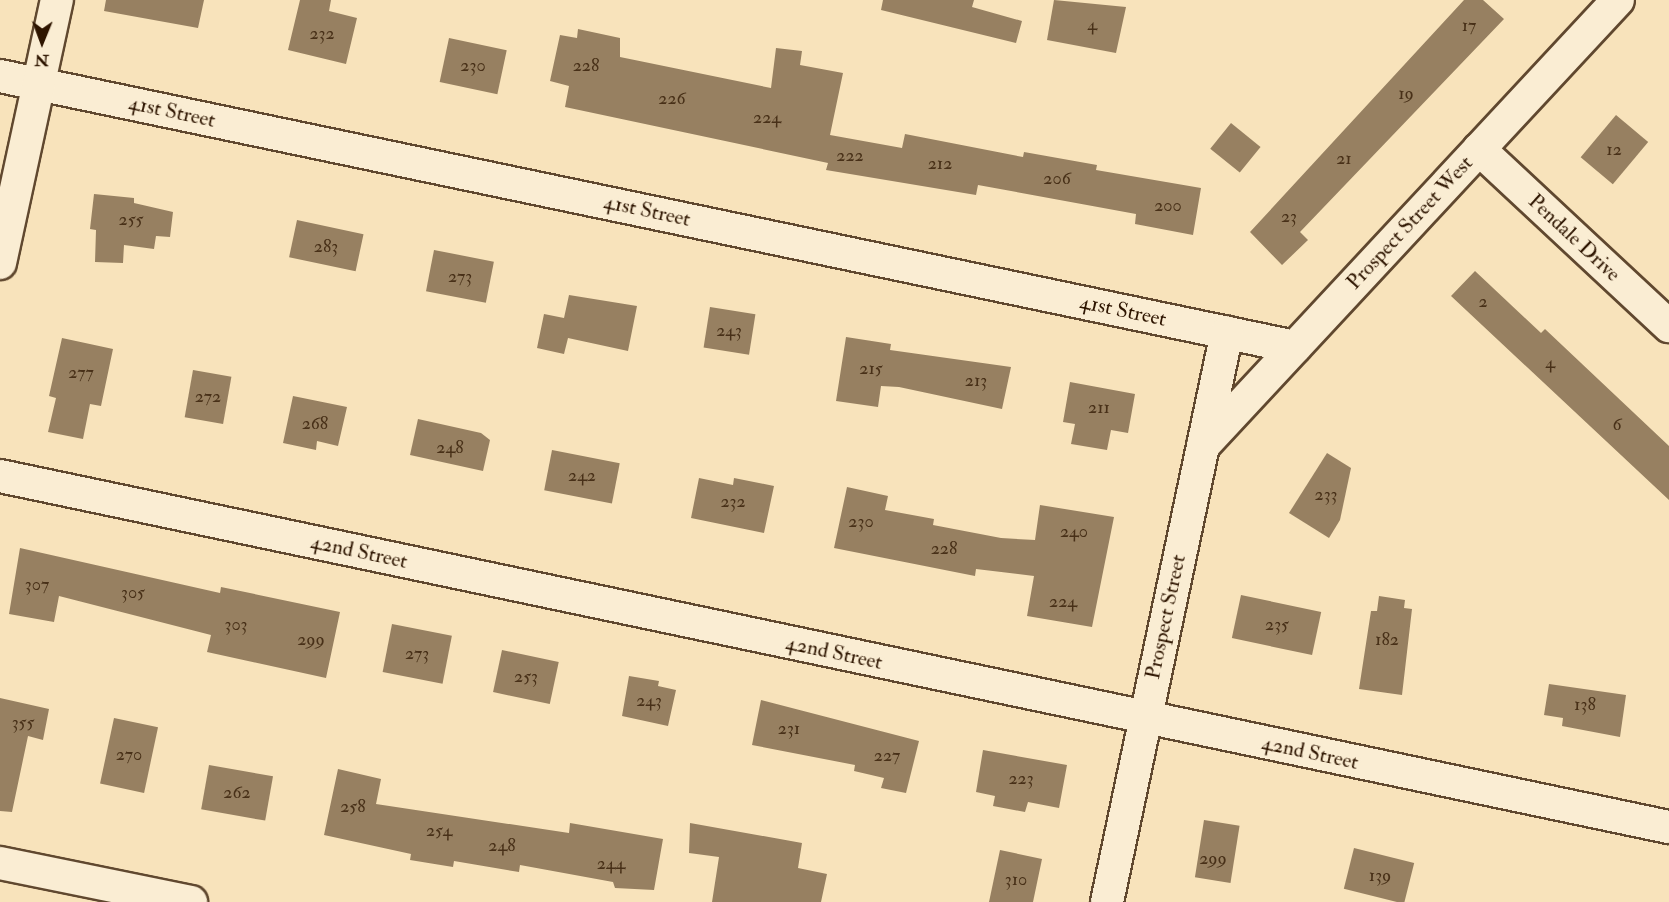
<!DOCTYPE html>
<style>
body{margin:0}
#map{position:relative;width:1669px;height:902px;overflow:hidden;background:#f8e3bb;font-family:"IM FELL Double Pica",serif}
div>[style]{position:absolute}
.building>*{inset:0;background:#978061;transform-origin:0 0}
.roads{filter:drop-shadow(2px 0 #60482f) drop-shadow(-2px 0 #60482f) drop-shadow(0 2px #60482f) drop-shadow(0 -2px #60482f)}
.minor>*{height:32px;margin:-16px;padding:0 16px;transform-origin:16px;border-radius:16px;background:#faedd3}
span{translate:-50% -50%;white-space:nowrap;text-align:center;line-height:1.15;-webkit-text-stroke:5px #faedd3;paint-order:stroke}
.number-label{font-size:18px;color:#483018}
.number-label span{-webkit-text-stroke-width:0}
.street-label{font-size:21px;color:#2e1500}
.north{position:absolute;left:12px;top:12px;width:60px;height:60px;-webkit-text-stroke:4px #faedd3;paint-order:stroke;rotate:181deg;font-size:16px;font-weight:700;line-height:24px;text-align:center;color:#2e1500}
.north::after{content:'';display:block;margin:auto;width:21px;height:27px;background:#2e1500;clip-path:polygon(50% 0,100% 100%,50% 72%,0 100%)}
</style>
<div id="map">
<div class="building">
<i style="clip-path:polygon(106px 0,204px 0,198px 28px,104px 11px)"></i>
<i style="clip-path:polygon(300px 0,331px 0,329px 11px,357px 18px,346px 64px,288px 50px)"></i>
<i style="clip-path:polygon(883px 0,974px 0,972px 7px,1022px 21px,1016px 43px,881px 10px)"></i>
<i style="clip-path:polygon(1054px 0,1126px 7px,1116px 53px,1047px 40px)"></i>
<i style="clip-path:polygon(1464px 0,1483px 0,1504px 19px,1300px 232px,1308px 240px,1282px 265px,1250px 232px)"></i>
<i style="clip-path:polygon(578px 29px,620px 38px,620px 57px,771px 88px,776px 48px,802px 51px,800px 65px,843px 73px,830px 135px,902px 148px,905px 134px,1023px 157px,1024px 152px,1097px 165px,1096px 170px,1201px 188px,1193px 235px,1135px 224px,1136px 214px,978px 185px,976px 195px,826px 170px,828px 163px,565px 107px,569px 86px,550px 81px,560px 35px,577px 38px)"></i>
<i style="left:449px;top:38px;width:59px;height:45px;rotate:12deg"></i>
<i style="left:1616px;top:115px;width:42px;height:55px;rotate:40deg"></i>
<i style="left:1231px;top:123px;width:38px;height:33px;rotate:39deg"></i>
<i style="clip-path:polygon(94px 194px,134px 198px,134px 203px,173px 212px,170px 237px,156px 236px,154px 249px,124px 245px,123px 263px,95px 262px,96px 230px,90px 229px)"></i>
<i style="left:297px;top:220px;width:68px;height:38px;rotate:12deg"></i>
<i style="left:434px;top:250px;width:61px;height:42px;rotate:11deg"></i>
<i style="clip-path:polygon(1475px 271px,1541px 333px,1545px 329px,1669px 446px,1669px 500px,1451px 296px)"></i>
<i style="clip-path:polygon(569px 295px,637px 306px,628px 351px,568px 338px,564px 354px,537px 348px,544px 314px,564px 318px)"></i>
<i style="left:710px;top:307px;width:46px;height:41px;rotate:9deg"></i>
<i style="clip-path:polygon(846px 337px,891px 344px,890px 350px,1011px 367px,1002px 409px,899px 387px,881px 386px,878px 407px,836px 401px)"></i>
<i style="clip-path:polygon(62px 338px,113px 349px,101px 406px,90px 404px,83px 439px,48px 432px,56px 398px,49px 396px)"></i>
<i style="left:193px;top:370px;width:39px;height:48px;rotate:10deg"></i>
<i style="clip-path:polygon(1070px 382px,1135px 394px,1128px 433px,1111px 430px,1107px 450px,1071px 444px,1075px 424px,1063px 422px)"></i>
<i style="clip-path:polygon(293px 396px,347px 407px,338px 446px,317px 441px,316px 450px,283px 443px)"></i>
<i style="clip-path:polygon(418px 419px,481px 433px,490px 440px,483px 471px,410px 455px)"></i>
<i style="left:552px;top:450px;width:69px;height:41px;rotate:11deg"></i>
<i style="clip-path:polygon(1327px 453px,1351px 468px,1340px 520px,1329px 538px,1289px 513px)"></i>
<i style="clip-path:polygon(699px 478px,733px 485px,734px 478px,774px 486px,764px 533px,691px 518px)"></i>
<i style="clip-path:polygon(847px 487px,888px 496px,885px 510px,934px 519px,933px 525px,1001px 538px,1035px 540px,1040px 505px,1114px 517px,1092px 627px,1027px 616px,1034px 576px,976px 569px,975px 576px,834px 548px)"></i>
<i style="clip-path:polygon(20px 548px,220px 593px,221px 587px,340px 612px,326px 678px,207px 652px,211px 635px,59px 596px,54px 622px,9px 614px)"></i>
<i style="left:1241px;top:595px;width:82px;height:44px;rotate:12deg"></i>
<i style="clip-path:polygon(1379px 596px,1405px 600px,1404px 608px,1412px 609px,1402px 695px,1359px 689px,1371px 611px,1377px 611px)"></i>
<i style="left:392px;top:624px;width:61px;height:49px;rotate:11deg"></i>
<i style="left:502px;top:650px;width:58px;height:43px;rotate:12deg"></i>
<i style="clip-path:polygon(629px 676px,659px 681px,658px 686px,676px 690px,668px 726px,622px 716px)"></i>
<i style="clip-path:polygon(1549px 684px,1626px 695px,1620px 737px,1562px 726px,1563px 718px,1544px 715px)"></i>
<i style="clip-path:polygon(0 698px,49px 709px,43px 740px,28px 736px,12px 812px,0 811px)"></i>
<i style="clip-path:polygon(761px 700px,919px 741px,906px 793px,881px 788px,884px 778px,854px 771px,855px 765px,752px 745px)"></i>
<i style="left:114px;top:718px;width:45px;height:67px;rotate:12deg"></i>
<i style="clip-path:polygon(983px 750px,1067px 765px,1059px 808px,1028px 802px,1025px 812px,993px 806px,995px 796px,976px 792px)"></i>
<i style="left:209px;top:765px;width:65px;height:45px;rotate:10deg"></i>
<i style="clip-path:polygon(338px 769px,381px 779px,376px 804px,569px 833px,570px 823px,663px 839px,654px 890px,615px 888px,613px 882px,520px 865px,519px 872px,454px 861px,453px 867px,410px 860px,411px 854px,324px 835px)"></i>
<i style="left:1204px;top:820px;width:36px;height:58px;rotate:9deg"></i>
<i style="clip-path:polygon(690px 823px,802px 843px,798px 868px,827px 874px,821px 902px,712px 902px,719px 857px,689px 853px)"></i>
<i style="left:1354px;top:848px;width:62px;height:42px;rotate:14deg"></i>
<i style="clip-path:polygon(1000px 850px,1042px 859px,1033px 902px,989px 902px)"></i>
</div>
<div class="roads">
<div class="minor">
<i style="left:0;top:76px;width:1323px;rotate:11.82deg"></i>
<i style="left:1479px;top:149px;width:260px;rotate:43deg"></i>
<i style="left:0;top:263px;width:269px;rotate:-77.8deg"></i>
<i style="left:1203px;top:446px;width:609px;rotate:-47.06deg"></i>
<i style="left:0;top:476px;width:1706px;rotate:11.88deg"></i>
<i style="left:0;top:863px;width:195px;rotate:11.5deg"></i>
<i style="left:1107px;top:902px;width:582px;rotate:-78.11deg"></i>
</div>
</div>
<div class="number-label">
<span style="left:1092px;top:25px">4</span>
<span style="left:1469px;top:26px">17</span>
<span style="left:322px;top:34px">232</span>
<span style="left:473px;top:66px">230</span>
<span style="left:586px;top:66px">228</span>
<span style="left:1406px;top:94px">19</span>
<span style="left:672px;top:99px">226</span>
<span style="left:767px;top:118px">224</span>
<span style="left:1614px;top:150px">12</span>
<span style="left:850px;top:156px">222</span>
<span style="left:1344px;top:159px">21</span>
<span style="left:940px;top:164px">212</span>
<span style="left:1057px;top:179px">206</span>
<span style="left:1168px;top:206px">200</span>
<span style="left:1289px;top:217px">23</span>
<span style="left:131px;top:220px">255</span>
<span style="left:326px;top:247px">283</span>
<span style="left:460px;top:277px">273</span>
<span style="left:1483px;top:302px">2</span>
<span style="left:729px;top:331px">243</span>
<span style="left:1550px;top:363px">4</span>
<span style="left:871px;top:369px">215</span>
<span style="left:81px;top:373px">277</span>
<span style="left:976px;top:381px">213</span>
<span style="left:208px;top:397px">272</span>
<span style="left:1099px;top:408px">211</span>
<span style="left:315px;top:424px">268</span>
<span style="left:1617px;top:425px">6</span>
<span style="left:450px;top:448px">248</span>
<span style="left:582px;top:476px">242</span>
<span style="left:1326px;top:495px">233</span>
<span style="left:733px;top:502px">232</span>
<span style="left:861px;top:522px">230</span>
<span style="left:1074px;top:532px">240</span>
<span style="left:944px;top:549px">228</span>
<span style="left:37px;top:585px">307</span>
<span style="left:133px;top:593px">305</span>
<span style="left:1063px;top:602px">224</span>
<span style="left:236px;top:625px">303</span>
<span style="left:1277px;top:625px">235</span>
<span style="left:311px;top:640px">299</span>
<span style="left:1387px;top:640px">182</span>
<span style="left:417px;top:654px">273</span>
<span style="left:526px;top:677px">253</span>
<span style="left:649px;top:701px">243</span>
<span style="left:1585px;top:705px">138</span>
<span style="left:23px;top:723px">355</span>
<span style="left:789px;top:729px">231</span>
<span style="left:129px;top:755px">270</span>
<span style="left:887px;top:756px">227</span>
<span style="left:1021px;top:779px">223</span>
<span style="left:237px;top:793px">262</span>
<span style="left:353px;top:807px">258</span>
<span style="left:439px;top:831px">254</span>
<span style="left:502px;top:846px">248</span>
<span style="left:1213px;top:859px">299</span>
<span style="left:611px;top:864px">244</span>
<span style="left:1380px;top:876px">139</span>
<span style="left:1016px;top:880px">310</span>
</div>
<div class="street-label">
<span style="left:172px;top:112px;rotate:12deg">41st Street</span>
<span style="left:647px;top:211px;rotate:12deg">41st Street</span>
<span style="left:1410px;top:223px;rotate:-47deg">Prospect Street West</span>
<span style="left:1574px;top:238px;rotate:43deg">Pendale Drive</span>
<span style="left:1123px;top:311px;rotate:12deg">41st Street</span>
<span style="left:359px;top:552px;rotate:12deg">42nd Street</span>
<span style="left:1166px;top:617px;rotate:-78deg">Prospect Street</span>
<span style="left:834px;top:653px;rotate:12deg">42nd Street</span>
<span style="left:1310px;top:753px;rotate:12deg">42nd Street</span>
</div>
<div class="north">N</div>
</div>
